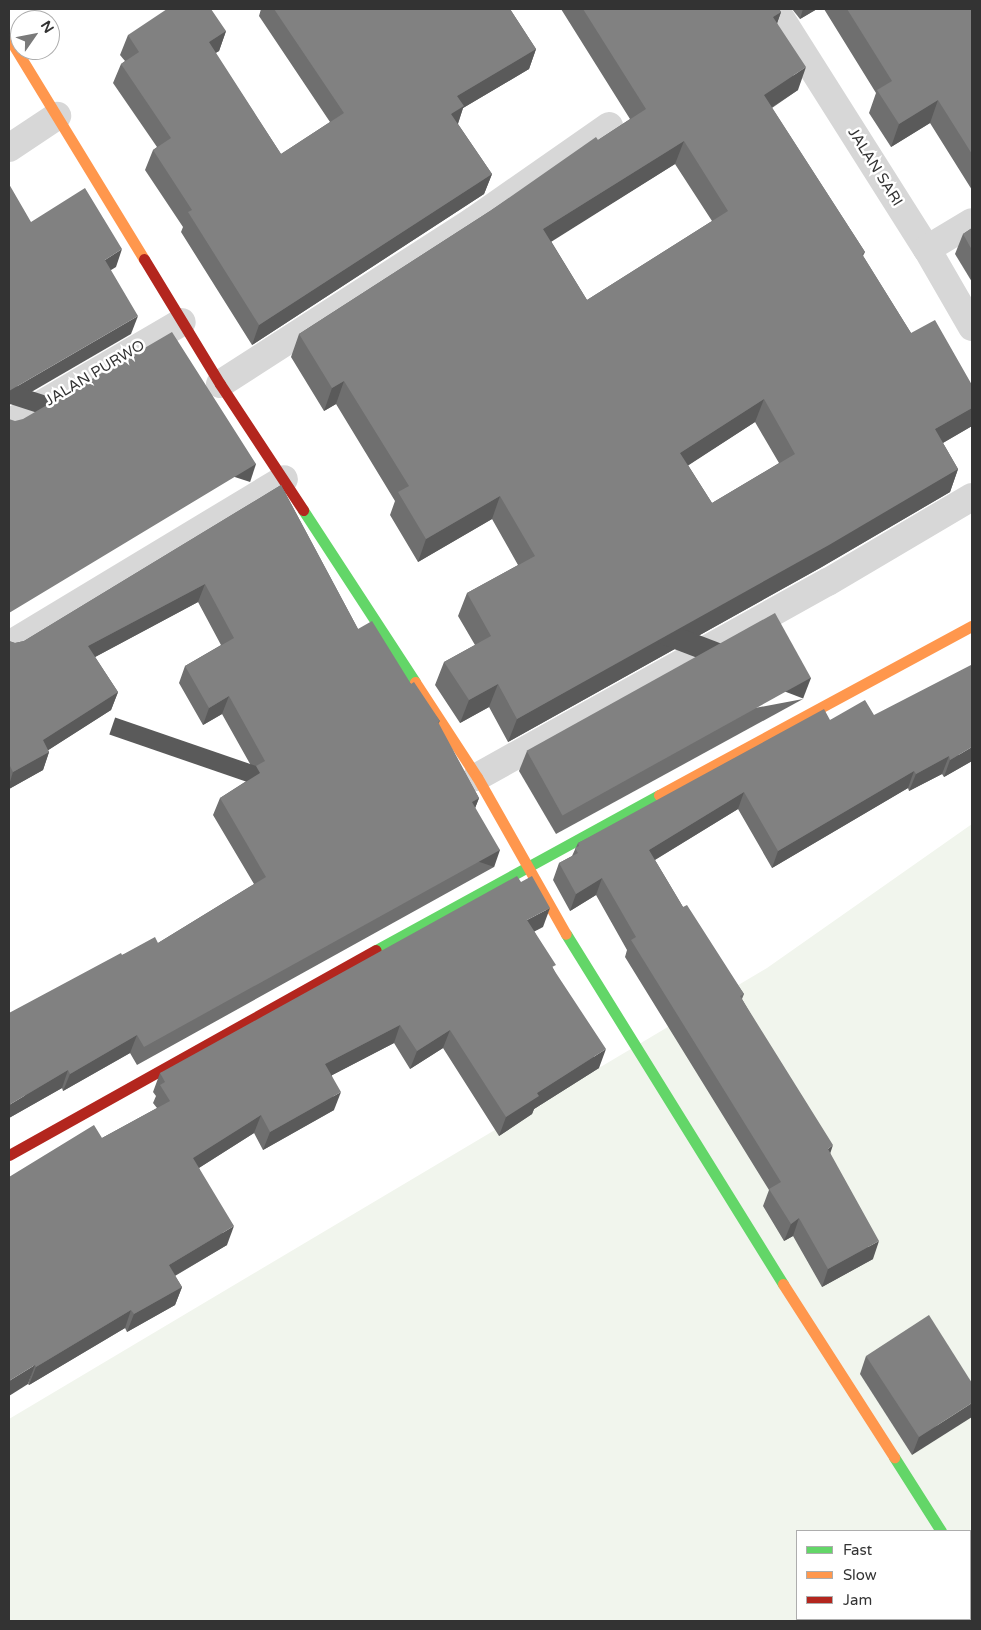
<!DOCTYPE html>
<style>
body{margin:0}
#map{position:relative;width:981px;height:1630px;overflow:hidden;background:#fff;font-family:"Varela Round",sans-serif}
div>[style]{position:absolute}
.green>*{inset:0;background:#f1f5ed}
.street>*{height:28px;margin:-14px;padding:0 14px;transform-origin:14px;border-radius:14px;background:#d7d7d7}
.fast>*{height:11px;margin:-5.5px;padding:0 5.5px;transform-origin:5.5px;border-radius:5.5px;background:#63d668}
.slow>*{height:11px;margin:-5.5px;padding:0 5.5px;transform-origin:5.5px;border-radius:5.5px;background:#ff974d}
.jam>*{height:11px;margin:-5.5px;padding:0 5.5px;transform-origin:5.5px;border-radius:5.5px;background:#b3261e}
.wall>*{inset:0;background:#6f6f6f}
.shaded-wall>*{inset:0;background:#5a5a5a;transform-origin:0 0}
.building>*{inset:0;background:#818181;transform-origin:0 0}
span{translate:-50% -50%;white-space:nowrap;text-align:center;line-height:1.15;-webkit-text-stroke:5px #fff;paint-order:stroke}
.street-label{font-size:15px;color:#333}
.frame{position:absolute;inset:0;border:10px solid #333;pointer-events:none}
.legend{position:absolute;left:796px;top:1530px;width:175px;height:90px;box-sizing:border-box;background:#fff;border:1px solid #adadad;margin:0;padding:6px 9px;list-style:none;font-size:15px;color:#333}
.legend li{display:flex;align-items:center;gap:10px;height:25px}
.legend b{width:25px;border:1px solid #adadad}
.north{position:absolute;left:10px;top:10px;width:50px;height:50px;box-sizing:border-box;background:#fff;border:1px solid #adadad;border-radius:50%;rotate:57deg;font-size:14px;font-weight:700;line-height:20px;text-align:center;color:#333}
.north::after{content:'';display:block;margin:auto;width:18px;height:22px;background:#7a7a7a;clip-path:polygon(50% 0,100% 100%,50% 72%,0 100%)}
</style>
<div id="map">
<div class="green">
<i style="clip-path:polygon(evenodd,972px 824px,972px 1621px,9px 1621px,9px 1419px,767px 968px,972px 824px,797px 1531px,970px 1531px,970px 1619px,797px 1619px,797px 1531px)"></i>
</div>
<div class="street">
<i style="left:775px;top:9px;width:284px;rotate:57.7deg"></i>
<i style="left:927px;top:249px;width:90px;rotate:60deg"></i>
<i style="left:9px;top:148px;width:58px;rotate:-33.7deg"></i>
<i style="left:927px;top:249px;width:52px;rotate:-31deg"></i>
<i style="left:220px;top:384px;width:301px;rotate:-32.8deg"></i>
<i style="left:473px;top:221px;width:166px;rotate:-34.9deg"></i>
<i style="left:9px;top:423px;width:200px;rotate:-30.3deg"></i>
<i style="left:9px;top:645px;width:321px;rotate:-31.1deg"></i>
<i style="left:477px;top:777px;width:402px;rotate:-29.1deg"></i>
<i style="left:828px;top:582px;width:167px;rotate:-30.6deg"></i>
</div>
<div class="fast">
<i style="left:303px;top:510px;width:205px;rotate:56.9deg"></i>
<i style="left:566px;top:934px;width:412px;rotate:58.2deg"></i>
<i style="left:376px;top:950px;width:323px;rotate:-28.7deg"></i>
<i style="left:894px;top:1457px;width:88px;rotate:57.6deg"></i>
<i style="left:970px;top:1577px;width:4px;rotate:63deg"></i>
</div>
<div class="slow">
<i style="left:9px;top:38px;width:259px;rotate:58.6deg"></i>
<i style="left:415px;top:682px;width:113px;rotate:56.9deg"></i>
<i style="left:477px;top:777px;width:180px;rotate:60.5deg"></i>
<i style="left:659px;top:795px;width:356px;rotate:-28.4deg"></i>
<i style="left:783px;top:1284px;width:206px;rotate:57.3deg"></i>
</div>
<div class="jam">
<i style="left:144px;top:259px;width:146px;rotate:58.7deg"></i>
<i style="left:220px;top:384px;width:151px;rotate:56.6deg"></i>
<i style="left:9px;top:1155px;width:420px;rotate:-29.2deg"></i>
</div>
<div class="wall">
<i style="clip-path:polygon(261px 9px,510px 9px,536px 49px,529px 69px,463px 108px,458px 124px,492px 174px,484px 194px,252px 345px,181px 232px,183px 227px,145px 170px,153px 150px,157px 147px,113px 83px,121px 64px,125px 61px,120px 55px,128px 35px,226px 31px,219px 51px,215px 53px,281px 154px,330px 122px,259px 16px)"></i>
<i style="clip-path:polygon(evenodd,561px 9px,779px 9px,781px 12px,777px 23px,798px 90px,772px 108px,865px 252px,863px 256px,911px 333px,972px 385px,972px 426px,943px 443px,958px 469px,950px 492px,820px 568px,508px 742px,489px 707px,460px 723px,435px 685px,444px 662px,475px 645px,458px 616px,467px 593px,518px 565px,492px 519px,418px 562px,390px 515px,395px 501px,336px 404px,324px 411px,291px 357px,299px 334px,490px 211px,630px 119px,561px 9px,675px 164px,712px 221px,587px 300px,551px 241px,675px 164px,561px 9px,755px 422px,779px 463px,712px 503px,688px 465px,755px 422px)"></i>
<i style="clip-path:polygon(792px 9px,817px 9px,800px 19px)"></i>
<i style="clip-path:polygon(824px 9px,972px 9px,972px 190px,930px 123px,891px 147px,869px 113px,876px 93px)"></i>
<i style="clip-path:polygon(972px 228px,972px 282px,955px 254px,963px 234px)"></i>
<i style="clip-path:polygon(281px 485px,358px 629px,411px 684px,440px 721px,438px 724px,479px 798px,475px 808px,494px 867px,137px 1065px,130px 1053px,63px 1091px,62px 1088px,9px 1118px,122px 955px,158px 943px,254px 884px,213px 815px,220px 798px,251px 778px,254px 771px,222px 714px,203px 725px,179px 683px,185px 666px,221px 645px,198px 602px,95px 657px,118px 692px,111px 710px,48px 750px,49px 752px,43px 770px,9px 789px,9px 641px,15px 643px,24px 641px)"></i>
<i style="clip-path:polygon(803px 699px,556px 834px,519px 771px,527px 751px)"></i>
<i style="clip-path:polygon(874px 715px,972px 761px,944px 777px,942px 774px,909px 791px,908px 788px,772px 868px,738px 809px,655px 860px,683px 907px,744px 994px,742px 999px,830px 1153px,873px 1259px,822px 1287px,793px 1236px,784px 1241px,763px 1206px,769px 1190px,625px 957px,627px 950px,596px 895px,570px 911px,553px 880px,559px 863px,572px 856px,578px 843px,830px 720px)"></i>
<i style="clip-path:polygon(543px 927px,534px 931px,554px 970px,599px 1068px,534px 1109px,532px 1114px,499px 1136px,443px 1048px,410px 1069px,394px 1043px,332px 1075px,334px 1110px,263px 1150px,254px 1133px,199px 1168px,227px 1245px,175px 1276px,182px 1287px,175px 1305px,127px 1332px,125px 1328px,29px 1385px,28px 1384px,102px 1138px,157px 1108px,153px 1103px,156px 1096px,153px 1092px,160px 1073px)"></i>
<i style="clip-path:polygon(866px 1356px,972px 1383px,912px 1455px,860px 1374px)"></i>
</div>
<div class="shaded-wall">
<i style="clip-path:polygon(803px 9px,817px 9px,800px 19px)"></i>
<i style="clip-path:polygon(781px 12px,773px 35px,773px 17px)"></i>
<i style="clip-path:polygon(226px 31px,219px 51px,201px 62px,209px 42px)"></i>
<i style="clip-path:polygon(536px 49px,529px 69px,463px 108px,457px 126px,451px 115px,457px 96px)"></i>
<i style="clip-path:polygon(806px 67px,798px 90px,755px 118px,764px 95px)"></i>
<i style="clip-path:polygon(938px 100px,930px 123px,891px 147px,899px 124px)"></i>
<i style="clip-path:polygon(684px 141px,675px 164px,535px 252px,543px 229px)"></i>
<i style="clip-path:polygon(492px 174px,484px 194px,252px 345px,259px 325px)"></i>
<i style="clip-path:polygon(122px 249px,116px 267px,98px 278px,105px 260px)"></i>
<i style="clip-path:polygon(138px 316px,131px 334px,9px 405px,9px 391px)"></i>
<i style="clip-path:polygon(344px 381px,336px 404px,324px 411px,332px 388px)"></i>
<i style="clip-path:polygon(764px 399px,755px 422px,672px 476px,680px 453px)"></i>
<i style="clip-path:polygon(972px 408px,972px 426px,927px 452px,935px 429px)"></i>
<i style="left:256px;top:464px;width:19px;height:288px;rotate:108deg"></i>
<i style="clip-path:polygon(958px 469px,950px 492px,820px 568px,508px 742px,517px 719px)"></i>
<i style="clip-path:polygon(500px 496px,492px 519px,418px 562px,426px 539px)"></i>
<i style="clip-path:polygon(205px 584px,198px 602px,82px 664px,88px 646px)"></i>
<i style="left:811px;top:678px;width:22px;height:282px;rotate:111deg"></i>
<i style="clip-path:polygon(498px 684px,489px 707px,460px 723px,469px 700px)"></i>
<i style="clip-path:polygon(118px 692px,111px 710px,36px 758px,43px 740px)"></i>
<i style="clip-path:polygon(229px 696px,222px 714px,203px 725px,209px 708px)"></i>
<i style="clip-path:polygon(972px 747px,972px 761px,944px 777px,950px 760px)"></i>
<i style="clip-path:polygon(49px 752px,43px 770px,9px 789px,9px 785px,13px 772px)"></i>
<i style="clip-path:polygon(949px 756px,942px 774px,909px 791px,916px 774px)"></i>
<i style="clip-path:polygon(914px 771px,908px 788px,772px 868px,778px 851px)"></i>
<i style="clip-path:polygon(744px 792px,738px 809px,643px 867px,649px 850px)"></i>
<i style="clip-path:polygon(479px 798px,472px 816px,472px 802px)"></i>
<i style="left:500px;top:850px;width:18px;height:407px;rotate:109deg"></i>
<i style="clip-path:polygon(602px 878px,596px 895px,570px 911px,576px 894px)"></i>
<i style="clip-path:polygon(550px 908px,543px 927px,520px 939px,527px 920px)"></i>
<i style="clip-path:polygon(400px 1025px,394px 1043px,319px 1082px,325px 1064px)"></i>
<i style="clip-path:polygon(450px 1030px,443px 1048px,410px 1069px,417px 1051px)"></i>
<i style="clip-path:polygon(137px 1035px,130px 1053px,63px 1091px,70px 1074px)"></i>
<i style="clip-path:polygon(606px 1049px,599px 1068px,534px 1109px,532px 1114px,499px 1136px,506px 1117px,537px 1093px)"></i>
<i style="clip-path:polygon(68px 1070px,62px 1088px,9px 1118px,9px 1105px)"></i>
<i style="clip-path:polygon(341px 1092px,334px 1110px,263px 1150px,270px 1132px)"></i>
<i style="clip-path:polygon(261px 1115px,254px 1133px,186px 1176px,193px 1158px)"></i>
<i style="clip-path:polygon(833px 1145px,827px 1163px,828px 1149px)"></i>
<i style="clip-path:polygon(799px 1218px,793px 1236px,784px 1241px,791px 1224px)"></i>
<i style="clip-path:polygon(234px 1226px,227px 1245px,162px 1283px,169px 1265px)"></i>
<i style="clip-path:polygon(879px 1241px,873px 1259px,822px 1287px,828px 1269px)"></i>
<i style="clip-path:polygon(182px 1287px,175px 1305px,127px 1332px,134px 1314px)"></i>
<i style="clip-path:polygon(131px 1310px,125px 1328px,29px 1385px,36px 1367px)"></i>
<i style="clip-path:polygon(35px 1365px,28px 1384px,9px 1396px,9px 1381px)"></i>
<i style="clip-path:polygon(972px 1403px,972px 1417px,912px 1455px,919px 1437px)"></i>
</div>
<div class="building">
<i style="clip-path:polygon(167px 9px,211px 9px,226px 31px,209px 42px,281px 154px,344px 113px,274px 9px,510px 9px,536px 49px,457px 96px,464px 106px,451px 114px,492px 174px,259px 325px,188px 212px,192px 210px,153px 150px,171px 138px,121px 64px,139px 52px,128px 35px)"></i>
<i style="clip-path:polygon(evenodd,583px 9px,779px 9px,781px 12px,773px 17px,806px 67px,764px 95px,865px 252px,862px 254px,911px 333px,935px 320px,972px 385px,972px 408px,935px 429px,958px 469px,829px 545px,517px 719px,498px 684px,469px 700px,444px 662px,491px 636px,467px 593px,535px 556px,500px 496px,426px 539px,398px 492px,409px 486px,344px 381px,332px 388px,299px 334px,490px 211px,596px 137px,598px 140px,646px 109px,583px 9px,684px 141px,728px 211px,587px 300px,543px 229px,684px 141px,583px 9px,764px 399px,795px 454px,712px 503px,680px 453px,764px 399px)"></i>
<i style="clip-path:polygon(847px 9px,972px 9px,972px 154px,938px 100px,899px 124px,877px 90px,892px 81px)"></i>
<i style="clip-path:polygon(9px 184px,31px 222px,85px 188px,122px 249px,105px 260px,138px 316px,9px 391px)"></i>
<i style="clip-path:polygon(972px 228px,972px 250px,963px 234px)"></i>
<i style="clip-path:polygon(172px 332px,256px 464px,9px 613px,9px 419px,15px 421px,23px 419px)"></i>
<i style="clip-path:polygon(281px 485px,358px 629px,372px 621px,411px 684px,414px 682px,440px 721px,438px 722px,479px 798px,472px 802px,500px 850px,144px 1047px,137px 1035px,70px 1074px,68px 1070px,9px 1105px,9px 1013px,121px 953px,122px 955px,155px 937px,158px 943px,266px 877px,220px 798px,260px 773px,256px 766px,265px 761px,229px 696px,209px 708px,185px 666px,234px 638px,205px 584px,88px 646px,118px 692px,43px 740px,49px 752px,13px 772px,9px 764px,9px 641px,15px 643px,24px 641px)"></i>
<i style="left:775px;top:613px;width:74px;height:284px;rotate:61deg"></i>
<i style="clip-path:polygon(971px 665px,972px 666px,972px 747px,950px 760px,949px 756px,916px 774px,914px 771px,778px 851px,744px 792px,649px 850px,683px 907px,687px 905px,744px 994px,740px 996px,833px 1145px,828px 1149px,879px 1241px,828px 1269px,799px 1218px,791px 1224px,769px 1189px,781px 1182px,631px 940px,636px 937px,602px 878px,576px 894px,559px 863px,578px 853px,575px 848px,579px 846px,578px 843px,824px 709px,830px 720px,865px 700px,874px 715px)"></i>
<i style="clip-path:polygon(517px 876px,521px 882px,532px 876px,550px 908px,527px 920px,556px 965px,552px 967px,606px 1049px,537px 1093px,539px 1096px,506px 1117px,450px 1030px,417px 1051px,400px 1025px,325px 1064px,341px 1092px,270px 1132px,261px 1115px,193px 1158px,234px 1226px,169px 1265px,182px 1287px,134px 1314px,131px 1310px,36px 1367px,35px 1365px,9px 1381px,9px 1177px,94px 1125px,102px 1138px,170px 1101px,160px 1085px,165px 1082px,160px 1073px)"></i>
<i style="clip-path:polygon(929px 1315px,972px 1383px,972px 1403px,919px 1437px,866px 1356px)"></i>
</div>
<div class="street-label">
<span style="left:875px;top:167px;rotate:58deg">JALAN SARI</span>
<span style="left:95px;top:373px;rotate:-31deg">JALAN PURWO</span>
</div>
<div class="frame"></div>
<ul class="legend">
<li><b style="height:6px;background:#63d668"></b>Fast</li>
<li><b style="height:6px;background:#ff974d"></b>Slow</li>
<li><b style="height:6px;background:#b3261e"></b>Jam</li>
</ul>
<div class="north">N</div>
</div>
